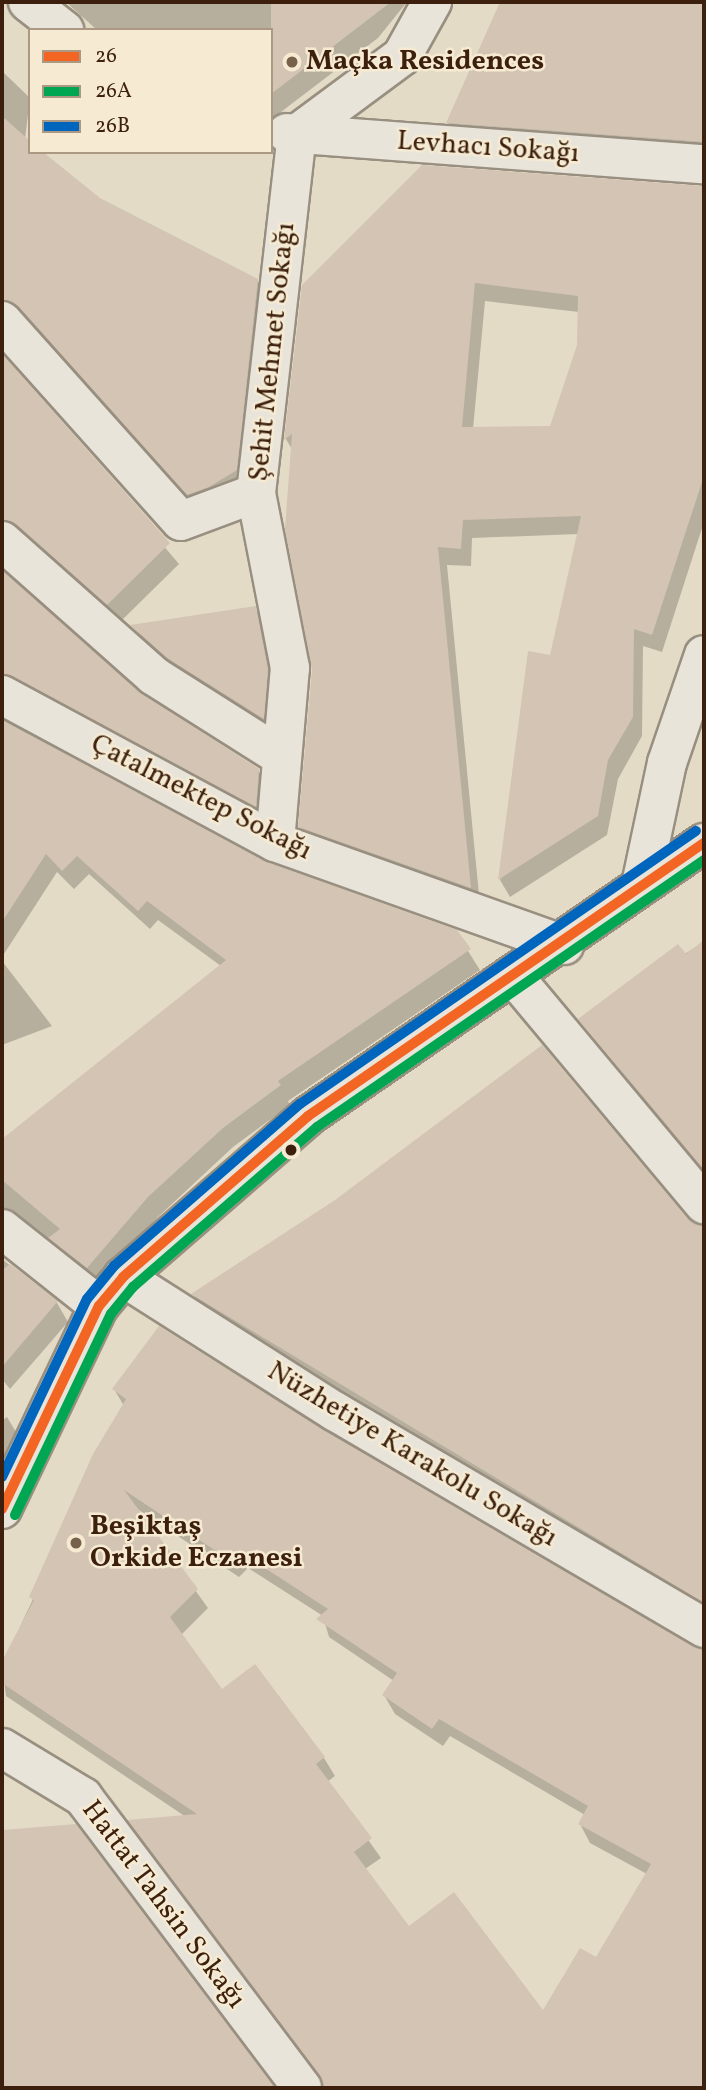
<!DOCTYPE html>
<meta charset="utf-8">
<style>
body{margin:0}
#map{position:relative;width:706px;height:2090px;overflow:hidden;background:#e4dbc6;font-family:Vollkorn,serif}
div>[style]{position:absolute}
.shadow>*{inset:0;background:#0003}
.building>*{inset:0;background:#d3c4b3}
.roads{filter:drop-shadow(2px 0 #988f80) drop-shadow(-2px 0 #988f80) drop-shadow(0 2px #988f80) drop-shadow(0 -2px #988f80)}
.street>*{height:38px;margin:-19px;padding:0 19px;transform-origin:19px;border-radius:19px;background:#e9e4da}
.secondary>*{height:38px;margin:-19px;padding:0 19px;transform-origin:19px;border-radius:19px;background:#e9e4da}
.bus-1>*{height:10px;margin:-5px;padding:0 5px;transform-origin:5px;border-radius:5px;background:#f26522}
.bus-2>*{height:10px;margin:-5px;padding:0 5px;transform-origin:5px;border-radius:5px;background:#00a651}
.bus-3>*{height:10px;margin:-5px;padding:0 5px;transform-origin:5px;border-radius:5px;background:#0065bd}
.dots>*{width:19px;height:19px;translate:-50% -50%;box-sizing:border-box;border:4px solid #f6ebd2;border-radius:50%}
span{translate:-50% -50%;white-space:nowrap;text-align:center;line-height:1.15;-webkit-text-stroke:5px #f6ebd2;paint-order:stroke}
.poi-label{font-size:28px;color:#3c1f0c;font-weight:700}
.left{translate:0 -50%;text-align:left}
.street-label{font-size:28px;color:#3c1f0c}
.frame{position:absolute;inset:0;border:4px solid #3c1f0c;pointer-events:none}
.legend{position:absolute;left:28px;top:28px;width:245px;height:126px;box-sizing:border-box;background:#f6ebd2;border:2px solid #ac9983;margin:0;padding:9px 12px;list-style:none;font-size:21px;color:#3c1f0c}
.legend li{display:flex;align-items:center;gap:14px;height:35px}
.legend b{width:35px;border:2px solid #ac9983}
</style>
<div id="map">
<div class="shadow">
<i style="clip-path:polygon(66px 2px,407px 2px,378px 38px,273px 118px,271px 30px,97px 30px)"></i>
<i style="clip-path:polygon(501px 2px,704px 2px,704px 159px,459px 141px,448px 123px)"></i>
<i style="clip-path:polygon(2px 71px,30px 98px,25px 139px,30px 152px,99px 199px,257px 280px,269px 300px,247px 489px,200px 514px,2px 326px)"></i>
<i style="clip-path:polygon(evenodd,703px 188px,704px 522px,662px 652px,643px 646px,642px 736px,618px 779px,607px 835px,510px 897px,500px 880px,530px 653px,552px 657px,578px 534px,472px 538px,471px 566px,447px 565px,480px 905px,311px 845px,300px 827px,314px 669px,293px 451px,286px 439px,303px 286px,703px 188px,485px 301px,579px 312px,579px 345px,551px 428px,473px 429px,485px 301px)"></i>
<i style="clip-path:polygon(2px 356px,179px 564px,119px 623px,2px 544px)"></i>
<i style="clip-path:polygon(2px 569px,139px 694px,258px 770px,269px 790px,266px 825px,2px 698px)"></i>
<i style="clip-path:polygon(255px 608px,265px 626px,277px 688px,273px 735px,179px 676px,133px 627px)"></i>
<i style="clip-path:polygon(2px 719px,264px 863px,456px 932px,480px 970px,288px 1101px,290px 1105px,233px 1147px,158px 1217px,98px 1286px,2px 1230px,2px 1141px,221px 966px,158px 920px,150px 929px,89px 874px,74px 889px,57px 872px,2px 957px)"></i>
<i style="clip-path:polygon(704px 942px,704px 1174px,580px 1019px)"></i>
<i style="clip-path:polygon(2px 961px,52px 1026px,2px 1045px)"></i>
<i style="clip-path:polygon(686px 1219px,704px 1225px,704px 1614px,204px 1313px,194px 1295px)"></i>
<i style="clip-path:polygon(2px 1259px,57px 1303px,68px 1322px,10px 1389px,2px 1379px)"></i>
<i style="clip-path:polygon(evenodd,159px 1328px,692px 1649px,704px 1648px,704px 2088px,324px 2088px,130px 1821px,186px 1817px,6px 1696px,2px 1665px,124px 1406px,114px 1389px,159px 1328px,136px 1508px,239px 1577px,248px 1568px,323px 1616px,329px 1637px,394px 1681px,384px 1695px,395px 1714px,443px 1746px,450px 1736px,585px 1815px,580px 1824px,590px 1843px,647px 1874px,597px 1959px,543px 2013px,408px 1928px,365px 1869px,381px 1858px,327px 1782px,335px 1776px,324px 1758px,255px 1667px,222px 1692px,181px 1635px,208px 1608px,136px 1508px)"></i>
<i style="clip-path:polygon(7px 1417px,19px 1437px,2px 1473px,2px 1421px)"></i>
<i style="clip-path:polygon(75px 1826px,273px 2088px,133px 2088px,110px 2059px,119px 2088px,2px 2088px,2px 1832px)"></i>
</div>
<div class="building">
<i style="clip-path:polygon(271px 2px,391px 2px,271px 94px)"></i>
<i style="clip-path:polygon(500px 2px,704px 2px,704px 142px,446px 123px)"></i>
<i style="clip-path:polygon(2px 116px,30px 141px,30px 152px,43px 152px,100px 198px,258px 279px,237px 470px,209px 487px,187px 495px,18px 306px,2px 300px)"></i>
<i style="clip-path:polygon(evenodd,422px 165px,704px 186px,704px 476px,652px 635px,634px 629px,633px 717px,608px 760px,598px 816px,498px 880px,528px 651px,550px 655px,581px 516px,463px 520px,461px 549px,438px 547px,471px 888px,298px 827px,312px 670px,285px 529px,292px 434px,284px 440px,302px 285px,422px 165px,475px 283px,578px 296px,577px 345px,550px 426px,462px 427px,475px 283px)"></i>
<i style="clip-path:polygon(2px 354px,170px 543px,107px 605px,17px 525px,2px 520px)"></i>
<i style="clip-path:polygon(2px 570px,140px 692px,259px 769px,256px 807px,2px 673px)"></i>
<i style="clip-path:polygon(256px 606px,268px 669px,264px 719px,167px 658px,130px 625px)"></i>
<i style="clip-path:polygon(2px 720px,265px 861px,457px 930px,471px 949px,278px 1081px,281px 1085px,223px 1128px,148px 1197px,87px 1268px,48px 1238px,60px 1229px,2px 1180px,2px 1139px,226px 960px,147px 901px,138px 911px,77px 856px,62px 871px,46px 854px,2px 922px)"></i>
<i style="clip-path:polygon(704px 940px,704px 1170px,578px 1019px,678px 944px,686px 954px)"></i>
<i style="clip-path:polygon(542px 1045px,687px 1218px,704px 1225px,704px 1603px,191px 1294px,335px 1200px)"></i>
<i style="clip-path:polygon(10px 1264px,58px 1301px,2px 1367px,2px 1270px)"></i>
<i style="clip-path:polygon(evenodd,159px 1326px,325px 1431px,704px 1650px,704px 2088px,323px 2088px,127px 1820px,197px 1814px,2px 1683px,2px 1661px,34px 1600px,29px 1597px,93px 1454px,126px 1399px,112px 1389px,159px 1326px,124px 1490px,228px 1559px,237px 1550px,328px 1609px,316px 1619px,397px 1673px,382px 1695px,432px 1729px,439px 1719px,588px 1806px,578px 1824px,651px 1864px,596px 1957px,580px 1948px,543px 2010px,454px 1892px,409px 1926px,354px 1852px,372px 1838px,316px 1764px,325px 1757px,255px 1664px,222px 1689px,170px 1617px,198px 1589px,124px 1490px)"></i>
<i style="clip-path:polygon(76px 1824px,275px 2088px,2px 2088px,2px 1830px)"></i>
</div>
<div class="roads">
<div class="street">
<i style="left:28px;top:2px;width:46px;rotate:37.9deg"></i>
<i style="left:287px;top:133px;width:418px;rotate:4.3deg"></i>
<i style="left:2px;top:321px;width:268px;rotate:48.2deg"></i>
<i style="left:181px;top:521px;width:80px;rotate:-20.5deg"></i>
<i style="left:2px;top:541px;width:203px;rotate:41.6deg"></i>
<i style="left:154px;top:676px;width:151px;rotate:32.3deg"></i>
<i style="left:2px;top:695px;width:310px;rotate:28.3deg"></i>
<i style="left:275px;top:842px;width:307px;rotate:19.6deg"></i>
<i style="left:275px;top:842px;width:175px;rotate:-85.1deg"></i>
<i style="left:290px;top:668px;width:178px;rotate:-101deg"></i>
<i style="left:256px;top:493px;width:361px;rotate:-83.5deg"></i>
<i style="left:297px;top:134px;width:131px;rotate:-36.6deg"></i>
<i style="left:402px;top:56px;width:62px;rotate:-60.9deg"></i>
<i style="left:515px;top:978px;width:295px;rotate:50.1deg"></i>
<i style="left:2px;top:1229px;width:124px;rotate:38.4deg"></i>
<i style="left:123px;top:1277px;width:252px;rotate:32.4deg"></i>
<i style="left:336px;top:1412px;width:427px;rotate:30.4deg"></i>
<i style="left:2px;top:1748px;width:95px;rotate:31.2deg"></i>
<i style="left:83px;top:1797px;width:364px;rotate:53deg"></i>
</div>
<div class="secondary">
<i style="left:641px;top:885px;width:125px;rotate:-78deg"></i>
<i style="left:667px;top:763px;width:114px;rotate:-71.1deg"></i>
<i style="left:2px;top:1509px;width:225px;rotate:-64.5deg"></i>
<i style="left:99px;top:1306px;width:38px;rotate:-50deg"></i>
<i style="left:123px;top:1277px;width:245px;rotate:-41deg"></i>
<i style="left:308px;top:1116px;width:481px;rotate:-34.6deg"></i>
</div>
</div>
<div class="bus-1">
<i style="left:2px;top:1509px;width:225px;rotate:-64.5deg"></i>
<i style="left:99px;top:1306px;width:38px;rotate:-50deg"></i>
<i style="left:123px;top:1277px;width:245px;rotate:-41deg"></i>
<i style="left:308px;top:1116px;width:481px;rotate:-34.6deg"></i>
</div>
<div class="bus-2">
<i style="left:15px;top:1515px;width:223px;rotate:-64.5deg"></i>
<i style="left:111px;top:1314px;width:35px;rotate:-51deg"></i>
<i style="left:133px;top:1287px;width:244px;rotate:-41deg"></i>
<i style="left:317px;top:1127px;width:470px;rotate:-34.6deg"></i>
</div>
<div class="bus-3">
<i style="left:2px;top:1477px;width:197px;rotate:-64.5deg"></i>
<i style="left:87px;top:1299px;width:43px;rotate:-50.7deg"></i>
<i style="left:114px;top:1266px;width:247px;rotate:-41.1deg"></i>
<i style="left:300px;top:1104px;width:481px;rotate:-34.6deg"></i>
</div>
<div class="dots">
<i style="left:292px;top:62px;background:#77614d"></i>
<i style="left:291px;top:1150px;background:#3c1f0c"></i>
<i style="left:76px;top:1543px;background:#77614d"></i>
</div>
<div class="poi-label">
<span class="left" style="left:306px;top:62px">Maçka Residences</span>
<span class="left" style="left:90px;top:1543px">Beşiktaş<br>Orkide Eczanesi</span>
</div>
<div class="street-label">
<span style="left:488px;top:148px;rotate:4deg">Levhacı Sokağı</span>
<span style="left:273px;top:352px;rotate:-84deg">Şehit Mehmet Sokağı</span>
<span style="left:201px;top:798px;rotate:27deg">Çatalmektep Sokağı</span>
<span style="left:412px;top:1455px;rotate:31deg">Nüzhetiye Karakolu Sokağı</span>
<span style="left:163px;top:1905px;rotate:53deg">Hattat Tahsin Sokağı</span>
</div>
<div class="frame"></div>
<ul class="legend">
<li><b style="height:9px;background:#f26522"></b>26</li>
<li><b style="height:9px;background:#00a651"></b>26A</li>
<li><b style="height:9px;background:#0065bd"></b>26B</li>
</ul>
</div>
